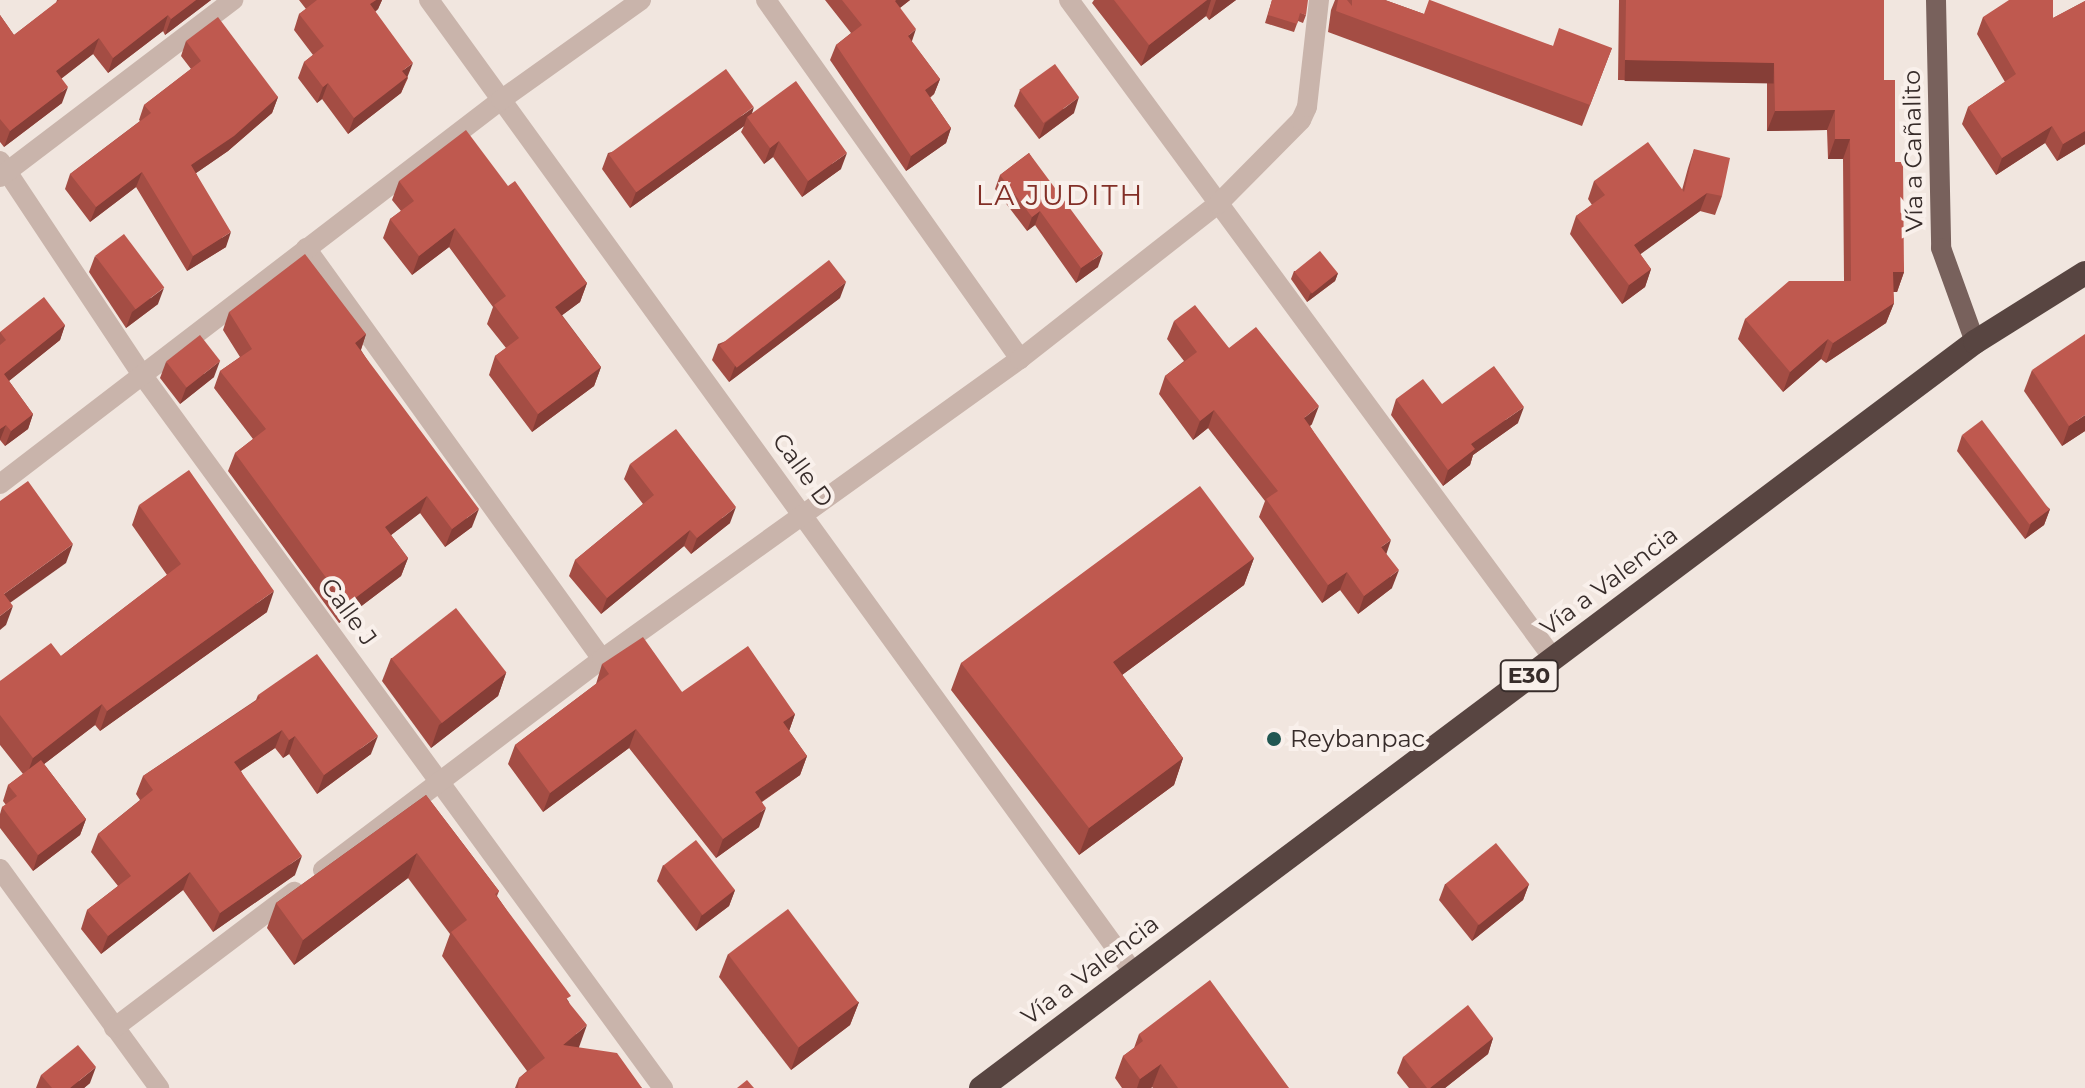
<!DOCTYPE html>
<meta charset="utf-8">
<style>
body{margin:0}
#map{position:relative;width:2085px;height:1088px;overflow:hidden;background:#f1e6df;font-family:Montserrat,sans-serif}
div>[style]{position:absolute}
.minor>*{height:20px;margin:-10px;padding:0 10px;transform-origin:10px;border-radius:10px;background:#c9b4ab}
.major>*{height:20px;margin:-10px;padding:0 10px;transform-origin:10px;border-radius:10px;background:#78615c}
.highway>*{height:24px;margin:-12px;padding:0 12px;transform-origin:12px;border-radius:12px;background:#584541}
.wall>*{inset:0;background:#a44d44}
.shaded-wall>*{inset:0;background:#863e37;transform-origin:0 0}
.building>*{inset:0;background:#bf594f;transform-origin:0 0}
.dots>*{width:22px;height:22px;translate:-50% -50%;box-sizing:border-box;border:4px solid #f9f0eb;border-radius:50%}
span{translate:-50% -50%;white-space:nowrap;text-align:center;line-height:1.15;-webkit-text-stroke:8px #f9f0eb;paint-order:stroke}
.shield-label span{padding:2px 6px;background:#f9f0eb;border:2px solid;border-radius:6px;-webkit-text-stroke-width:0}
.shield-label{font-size:22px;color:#372c2a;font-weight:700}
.street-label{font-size:24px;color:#372c2a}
.poi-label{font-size:24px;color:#372c2a}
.left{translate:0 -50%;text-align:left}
.quarter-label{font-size:28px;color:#822f27;letter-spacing:2px}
</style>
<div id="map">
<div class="minor">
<i style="left:429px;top:0;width:1200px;rotate:54.08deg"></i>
<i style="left:766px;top:0;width:440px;rotate:54.7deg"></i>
<i style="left:1069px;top:0;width:817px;rotate:53.66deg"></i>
<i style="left:0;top:161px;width:258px;rotate:56.4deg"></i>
<i style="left:143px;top:376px;width:882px;rotate:53.86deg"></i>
<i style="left:0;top:177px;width:293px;rotate:-37.2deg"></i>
<i style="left:306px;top:248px;width:506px;rotate:54.24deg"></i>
<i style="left:0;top:484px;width:631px;rotate:-37.47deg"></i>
<i style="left:501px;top:100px;width:172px;rotate:-35.5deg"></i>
<i style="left:0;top:869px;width:271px;rotate:54deg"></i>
<i style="left:323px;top:870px;width:350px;rotate:-37.1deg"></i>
<i style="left:602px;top:659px;width:515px;rotate:-35.67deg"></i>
<i style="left:1020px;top:359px;width:251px;rotate:-38.1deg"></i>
<i style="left:1218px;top:204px;width:118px;rotate:-45.3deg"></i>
<i style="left:1301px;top:120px;width:14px;rotate:-65deg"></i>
<i style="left:1307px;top:107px;width:108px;rotate:-83.6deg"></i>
<i style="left:114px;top:1028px;width:226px;rotate:-37.1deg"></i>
</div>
<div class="major">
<i style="left:1936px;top:0;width:248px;rotate:88.8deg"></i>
<i style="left:1941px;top:248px;width:100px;rotate:70.1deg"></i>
</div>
<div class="highway">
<i style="left:981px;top:1088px;width:1243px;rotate:-36.89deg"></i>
<i style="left:1975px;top:342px;width:130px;rotate:-32.1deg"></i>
</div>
<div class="wall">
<i style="clip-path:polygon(57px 0,211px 0,165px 35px,163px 31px,108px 73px,93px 54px,61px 79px,62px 103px,4px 147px,0 142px,0 15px,14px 35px,56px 3px)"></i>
<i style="clip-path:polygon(299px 0,382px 0,378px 9px,375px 12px,408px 78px,401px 93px,348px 134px,322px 99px,317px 103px,298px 78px,304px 62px,313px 55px,294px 30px,299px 14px,306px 9px)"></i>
<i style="clip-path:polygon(825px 0,910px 0,900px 8px,912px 42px,940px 79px,934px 94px,930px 98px,951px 128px,946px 143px,906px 171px,830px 60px,836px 45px,851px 33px)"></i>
<i style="clip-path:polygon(1094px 0,1236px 0,1209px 20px,1206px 16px,1141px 66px,1092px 3px)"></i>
<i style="clip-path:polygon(1272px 0,1306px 15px,1303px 23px,1298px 21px,1294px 32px,1265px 23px)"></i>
<i style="clip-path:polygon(1335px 0,1385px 0,1424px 14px,1553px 46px,1612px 48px,1582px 126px,1328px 32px,1331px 10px)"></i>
<i style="clip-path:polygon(1619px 0,1884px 0,1884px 80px,1895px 162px,1904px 272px,1897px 292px,1893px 292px,1894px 303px,1886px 323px,1826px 363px,1821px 359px,1783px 392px,1738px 339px,1745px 319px,1844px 281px,1843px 159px,1828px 159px,1827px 130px,1767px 131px,1767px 83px,1618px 80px)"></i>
<i style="clip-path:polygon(2085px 1px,2085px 144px,2057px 161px,2045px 143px,1996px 175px,1962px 124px,1968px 107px,2005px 82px,1977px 34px,1983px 17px,2053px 18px)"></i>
<i style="clip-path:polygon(186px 41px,278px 97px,272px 113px,228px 151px,196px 173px,226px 247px,187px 271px,136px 187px,90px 222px,65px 189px,70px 174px,140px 121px,139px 120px,144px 105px,191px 69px,181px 56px)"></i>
<i style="clip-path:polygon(1020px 90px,1074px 113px,1039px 139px,1014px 106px)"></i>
<i style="clip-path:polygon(752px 113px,841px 169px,802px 197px,773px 157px,764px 164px,741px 132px,744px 126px,630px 208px,602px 169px,608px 153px)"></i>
<i style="clip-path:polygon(1694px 149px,1722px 196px,1715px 215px,1700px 211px,1640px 254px,1651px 269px,1645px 287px,1622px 304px,1570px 234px,1576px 216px,1592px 205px,1588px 199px,1594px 181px,1682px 190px,1688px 168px)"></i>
<i style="clip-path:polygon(1029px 153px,1098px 267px,1076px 283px,1035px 225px,1027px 231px,995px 189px,1000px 175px)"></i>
<i style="clip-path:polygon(399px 181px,508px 186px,587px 283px,580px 302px,562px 315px,601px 367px,594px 386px,532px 432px,489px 375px,495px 356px,506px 348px,487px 324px,493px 307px,449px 247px,412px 275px,383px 238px,390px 219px,401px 211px,392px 200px)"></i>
<i style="clip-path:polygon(95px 256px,158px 304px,126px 328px,89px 272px)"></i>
<i style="clip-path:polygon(1294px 271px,1338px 273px,1335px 281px,1307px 302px,1291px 279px)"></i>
<i style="clip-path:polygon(840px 298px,729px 382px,712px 360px,718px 344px)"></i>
<i style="clip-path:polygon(229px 312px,366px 334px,361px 350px,472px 527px,445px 547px,420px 513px,391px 535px,408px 558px,401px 576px,339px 623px,228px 471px,235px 453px,253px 439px,214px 388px,220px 371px,240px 357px,223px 330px)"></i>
<i style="clip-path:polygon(1174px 321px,1229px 348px,1312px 424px,1310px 426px,1386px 554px,1392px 588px,1358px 614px,1340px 590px,1322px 603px,1259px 517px,1265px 501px,1208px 428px,1193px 440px,1159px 394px,1165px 376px,1184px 361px,1167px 339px)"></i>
<i style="clip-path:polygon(65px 325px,60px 340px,9px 381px,33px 414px,28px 429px,5px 446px,0 440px,0 332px)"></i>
<i style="clip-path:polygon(166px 362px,214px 377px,180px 404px,160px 378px)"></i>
<i style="clip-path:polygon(2032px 370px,2085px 431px,2062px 446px,2024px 391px)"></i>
<i style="clip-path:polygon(1396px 399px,1442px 404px,1518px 423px,1473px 455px,1470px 465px,1443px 486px,1391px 415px)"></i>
<i style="clip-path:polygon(1962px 435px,2050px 509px,2044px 525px,2025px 539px,1957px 451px)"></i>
<i style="clip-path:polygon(630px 464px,730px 523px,691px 554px,684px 546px,601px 614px,569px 576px,575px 560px,643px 504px,624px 479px)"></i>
<i style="clip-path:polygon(139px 505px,267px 612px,100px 731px,95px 725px,44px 764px,86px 819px,80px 835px,33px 871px,0 828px,0 814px,2px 807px,6px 805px,3px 801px,8px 785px,23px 774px,0 745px,0 681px,61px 656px,167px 575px,132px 525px)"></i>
<i style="clip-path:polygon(1254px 558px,1244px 585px,1122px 675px,1183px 758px,1174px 785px,1079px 855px,951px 690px,961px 663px)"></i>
<i style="clip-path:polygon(391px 658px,506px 673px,498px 696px,431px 748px,382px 681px)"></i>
<i style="clip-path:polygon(602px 664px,682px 692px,795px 714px,789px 731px,807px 756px,800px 775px,762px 802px,759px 827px,716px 858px,629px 748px,543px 812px,508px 764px,515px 745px,596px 684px)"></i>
<i style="clip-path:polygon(258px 695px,371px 754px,317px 794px,289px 754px,283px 758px,275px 748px,241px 771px,295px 875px,213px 932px,183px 890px,101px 954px,81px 929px,87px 910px,118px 886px,91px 852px,98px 834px,140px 800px,136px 794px,143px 776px,256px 700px)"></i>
<i style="clip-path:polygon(426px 795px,499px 891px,497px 896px,569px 1002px,579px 1048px,642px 1088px,515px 1088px,519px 1078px,527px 1071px,442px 956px,450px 934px,408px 878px,294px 965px,267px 928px,276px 903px)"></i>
<i style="clip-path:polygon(663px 865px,735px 890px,729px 906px,696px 931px,657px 881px)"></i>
<i style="clip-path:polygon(1445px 884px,1529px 884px,1523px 900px,1472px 941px,1439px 900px)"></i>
<i style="clip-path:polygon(728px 954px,859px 1002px,850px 1025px,791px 1070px,719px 977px)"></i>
<i style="clip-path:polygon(1139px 1034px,1289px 1088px,1153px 1088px,1152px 1087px,1151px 1088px,1122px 1088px,1115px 1078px,1123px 1056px,1134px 1048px)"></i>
<i style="clip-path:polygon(1493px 1038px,1488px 1054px,1445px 1088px,1409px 1088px,1397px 1073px,1403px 1057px)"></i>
<i style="clip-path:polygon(41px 1075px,90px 1083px,84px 1088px,36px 1088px)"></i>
</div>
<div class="shaded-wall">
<i style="clip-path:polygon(196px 0,211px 0,165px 35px,171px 19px)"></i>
<i style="clip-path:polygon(376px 0,382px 0,378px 9px,364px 20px,370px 4px)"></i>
<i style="clip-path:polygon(896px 0,910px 0,889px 16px,895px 1px)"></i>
<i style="clip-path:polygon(1207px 0,1211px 0,1206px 16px,1141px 66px,1149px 45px)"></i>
<i style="clip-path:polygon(1216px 0,1236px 0,1209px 20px)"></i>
<i style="clip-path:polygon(168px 15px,163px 31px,108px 73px,113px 58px)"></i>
<i style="clip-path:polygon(916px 29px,911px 44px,908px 36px)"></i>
<i style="clip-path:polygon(99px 38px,93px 54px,50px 87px,56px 71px)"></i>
<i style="left:1625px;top:60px;width:149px;height:21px;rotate:1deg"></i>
<i style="clip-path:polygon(413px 63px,401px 93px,348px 134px,354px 118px,402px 71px)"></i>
<i style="clip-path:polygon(940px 79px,934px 94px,919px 105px,925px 90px)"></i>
<i style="clip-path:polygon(328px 83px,322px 99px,317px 103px,323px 87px)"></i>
<i style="clip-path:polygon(68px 87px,62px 103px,4px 147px,10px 131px)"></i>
<i style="clip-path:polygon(278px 97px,272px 113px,228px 151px,186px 180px,191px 165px)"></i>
<i style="clip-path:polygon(1079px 97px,1074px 113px,1039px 139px,1045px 123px)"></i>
<i style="clip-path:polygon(754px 107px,750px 120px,747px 117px,744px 126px,630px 208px,636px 192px)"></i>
<i style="clip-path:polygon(1835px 110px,1827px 130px,1767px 131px,1775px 111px)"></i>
<i style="clip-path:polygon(2052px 126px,2045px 143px,1996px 175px,2002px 158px)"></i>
<i style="clip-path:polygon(951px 128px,946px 143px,906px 171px,911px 156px)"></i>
<i style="clip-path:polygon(2085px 131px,2085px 144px,2057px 161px,2063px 144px)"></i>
<i style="clip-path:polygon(1835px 139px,1850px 139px,1843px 159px,1828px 159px)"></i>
<i style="clip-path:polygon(779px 141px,773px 157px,764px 164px,770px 148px)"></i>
<i style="clip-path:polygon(847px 153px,841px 169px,802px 197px,808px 181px)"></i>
<i style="clip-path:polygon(142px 172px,136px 187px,90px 222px,96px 207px)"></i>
<i style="clip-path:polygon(1707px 193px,1700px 211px,1627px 264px,1634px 245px)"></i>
<i style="clip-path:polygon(1040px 211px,1035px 225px,1027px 231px,1032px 217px)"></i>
<i style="clip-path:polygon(455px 228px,449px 247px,412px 275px,419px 256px)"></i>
<i style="clip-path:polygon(231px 232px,226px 247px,187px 271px,193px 256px)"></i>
<i style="clip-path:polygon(1103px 253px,1098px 267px,1076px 283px,1081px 268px)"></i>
<i style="clip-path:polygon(1651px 269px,1645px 287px,1622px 304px,1629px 285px)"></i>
<i style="clip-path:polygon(1893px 272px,1904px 272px,1897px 292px,1886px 292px)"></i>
<i style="clip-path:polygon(1338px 273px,1335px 281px,1307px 302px,1310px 294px)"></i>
<i style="clip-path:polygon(846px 282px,840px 298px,729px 382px,735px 366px)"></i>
<i style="clip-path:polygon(587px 283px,580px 302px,549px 325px,555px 307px)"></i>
<i style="clip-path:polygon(164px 288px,158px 304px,126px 328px,132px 312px)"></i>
<i style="clip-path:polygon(1894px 303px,1886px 323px,1826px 363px,1833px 343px)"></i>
<i style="clip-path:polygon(65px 325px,60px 340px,0 388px,4px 374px)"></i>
<i style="clip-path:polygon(366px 334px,360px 352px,355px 343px)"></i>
<i style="clip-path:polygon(1828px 339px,1821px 359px,1783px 392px,1790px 372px)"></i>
<i style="clip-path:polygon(220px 361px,214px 377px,180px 404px,186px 388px)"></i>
<i style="clip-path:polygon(601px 367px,594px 386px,532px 432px,538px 414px)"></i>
<i style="clip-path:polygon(1319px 406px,1312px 424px,1297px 436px,1304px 418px)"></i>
<i style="clip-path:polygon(1524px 407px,1518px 423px,1473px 455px,1470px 465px,1443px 486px,1448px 470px,1471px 444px)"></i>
<i style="clip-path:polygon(1214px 410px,1208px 428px,1193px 440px,1200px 421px)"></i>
<i style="clip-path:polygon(33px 414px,28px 429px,5px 446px,11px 431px)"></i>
<i style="clip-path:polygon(2085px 415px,2085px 431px,2062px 446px,2069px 426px)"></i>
<i style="clip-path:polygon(6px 425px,0 440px,0 429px)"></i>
<i style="clip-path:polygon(427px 496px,420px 513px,378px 545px,385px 527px)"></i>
<i style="clip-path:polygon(736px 507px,730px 523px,691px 554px,697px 538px)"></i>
<i style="clip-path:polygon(479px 509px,472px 527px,445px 547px,452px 529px)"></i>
<i style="clip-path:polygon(2050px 509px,2044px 525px,2025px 539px,2031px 523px)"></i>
<i style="clip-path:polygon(690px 530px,684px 546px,601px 614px,607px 598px)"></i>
<i style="clip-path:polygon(1391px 540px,1385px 558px,1381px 547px)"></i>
<i style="clip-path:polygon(73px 544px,66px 563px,0 610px,4px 594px)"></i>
<i style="clip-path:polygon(408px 558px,401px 576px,339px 623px,346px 605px)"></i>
<i style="clip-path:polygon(1254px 558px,1244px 585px,1103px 689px,1113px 662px)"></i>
<i style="clip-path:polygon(1399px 570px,1392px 588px,1358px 614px,1364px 596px)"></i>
<i style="clip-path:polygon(1347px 572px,1340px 590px,1322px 603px,1328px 585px)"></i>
<i style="clip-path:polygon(274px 591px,267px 612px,100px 731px,107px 711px)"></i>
<i style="clip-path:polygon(13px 606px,6px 625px,0 630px,0 616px)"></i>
<i style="clip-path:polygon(506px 673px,498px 696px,431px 748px,439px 725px)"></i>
<i style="clip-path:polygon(102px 704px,95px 725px,26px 778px,33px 758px)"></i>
<i style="clip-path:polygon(795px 714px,788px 734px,783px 722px)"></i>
<i style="clip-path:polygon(636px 729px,629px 748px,543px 812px,550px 793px)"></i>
<i style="clip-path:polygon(282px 730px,275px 748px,227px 780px,234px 762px)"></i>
<i style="clip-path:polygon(295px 736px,289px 754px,283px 758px,289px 740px)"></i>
<i style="clip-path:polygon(378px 736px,371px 754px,317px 794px,324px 775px)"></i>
<i style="clip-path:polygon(807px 756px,800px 775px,748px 811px,755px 792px)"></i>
<i style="clip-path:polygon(1183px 758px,1174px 785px,1079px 855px,1089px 828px)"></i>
<i style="clip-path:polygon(766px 808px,759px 827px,716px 858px,723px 839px)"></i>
<i style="clip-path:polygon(86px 819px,80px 835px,33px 871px,38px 855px)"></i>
<i style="clip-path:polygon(417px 853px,408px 878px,294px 965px,303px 940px)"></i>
<i style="clip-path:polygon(302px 856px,295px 875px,213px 932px,220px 913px)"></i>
<i style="clip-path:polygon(190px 872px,183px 890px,101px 954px,108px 936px)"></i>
<i style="clip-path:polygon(1529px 884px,1523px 900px,1472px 941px,1478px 925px)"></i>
<i style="clip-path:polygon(735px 890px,729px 906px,696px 931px,701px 916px)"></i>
<i style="clip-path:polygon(859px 1002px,850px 1025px,791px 1070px,799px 1047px)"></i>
<i style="clip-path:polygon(587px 1025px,578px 1050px,563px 1045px)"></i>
<i style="clip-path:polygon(1493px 1038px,1488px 1054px,1445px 1088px,1430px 1088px)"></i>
<i style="clip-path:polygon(1161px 1064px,1152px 1087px,1151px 1088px,1137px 1088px,1140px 1079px)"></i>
<i style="clip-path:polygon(96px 1067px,90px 1083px,84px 1088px,70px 1088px)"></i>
</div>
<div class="building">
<i style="clip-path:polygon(59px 0,196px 0,171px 19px,168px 15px,113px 58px,99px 38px,56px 71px,68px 87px,10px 131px,0 119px,0 15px,14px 35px)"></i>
<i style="clip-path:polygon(317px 0,376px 0,370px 4px,413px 63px,402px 71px,407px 77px,354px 118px,328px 83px,323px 87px,304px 62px,324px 46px,299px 14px)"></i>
<i style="clip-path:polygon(842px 0,896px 0,895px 1px,916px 29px,908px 36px,940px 79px,925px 90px,951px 128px,911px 156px,836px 45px,862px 25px)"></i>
<i style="clip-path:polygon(1114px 0,1207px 0,1149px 45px)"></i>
<i style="clip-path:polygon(1272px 0,1308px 0,1306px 15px,1300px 13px,1297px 24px,1268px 15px)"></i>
<i style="clip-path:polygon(1338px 0,1347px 0,1352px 6px,1352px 0,1385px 0,1424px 14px,1429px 0,1430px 0,1553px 46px,1559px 28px,1612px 48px,1590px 105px,1336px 11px)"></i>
<i style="clip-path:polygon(1626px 0,1884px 0,1884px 80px,1895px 80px,1895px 162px,1903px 162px,1904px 272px,1893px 272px,1894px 303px,1833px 343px,1828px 339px,1790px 372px,1745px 319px,1789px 281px,1851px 281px,1850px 139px,1835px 139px,1835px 110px,1775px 111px,1774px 63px,1625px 60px)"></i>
<i style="clip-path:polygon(2009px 0,2053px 0,2053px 18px,2085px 1px,2085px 131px,2063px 144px,2052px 126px,2002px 158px,1968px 107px,2016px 74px,1983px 17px)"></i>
<i style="clip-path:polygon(218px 17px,278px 97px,234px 136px,191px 165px,231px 232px,193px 256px,142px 172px,96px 207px,70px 174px,151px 113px,144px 105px,201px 61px,186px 41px)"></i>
<i style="left:1055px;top:64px;width:41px;height:44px;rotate:54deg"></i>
<i style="left:726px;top:69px;width:47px;height:145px;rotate:54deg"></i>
<i style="clip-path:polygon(796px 81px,847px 153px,808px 181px,779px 141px,770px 148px,747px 117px)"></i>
<i style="clip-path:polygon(466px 130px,508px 186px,515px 181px,587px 283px,555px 307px,601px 367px,538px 414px,495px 356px,519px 338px,494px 305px,506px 296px,455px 228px,419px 256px,390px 219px,414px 201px,399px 181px)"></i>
<i style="clip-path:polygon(1648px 142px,1684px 192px,1694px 149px,1730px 158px,1722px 196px,1707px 193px,1634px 245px,1651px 269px,1629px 285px,1576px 216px,1605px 195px,1594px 181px)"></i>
<i style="clip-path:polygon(1029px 153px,1103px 253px,1081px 268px,1040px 211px,1032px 217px,1000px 175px)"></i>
<i style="left:124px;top:234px;width:67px;height:36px;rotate:53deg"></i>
<i style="left:1320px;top:251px;width:28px;height:33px;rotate:51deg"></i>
<i style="clip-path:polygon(305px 254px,366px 334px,355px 343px,479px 509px,452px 529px,427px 496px,385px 527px,408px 558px,346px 605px,235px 453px,266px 429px,220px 371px,252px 349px,229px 312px)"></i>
<i style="left:829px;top:260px;width:28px;height:139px;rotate:52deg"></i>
<i style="clip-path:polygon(44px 297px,65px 325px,4px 374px,33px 414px,11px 431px,6px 425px,0 429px,0 345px,6px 340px,0 332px)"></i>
<i style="clip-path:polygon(1195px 305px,1229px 348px,1256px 327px,1319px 406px,1304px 418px,1391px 540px,1381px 547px,1399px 570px,1364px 596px,1347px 572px,1328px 585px,1266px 499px,1278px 491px,1214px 410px,1200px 421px,1165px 376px,1197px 352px,1174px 321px)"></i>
<i style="clip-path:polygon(2085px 334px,2085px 415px,2069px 426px,2032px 370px)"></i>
<i style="left:200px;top:335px;width:33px;height:43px;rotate:52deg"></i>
<i style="clip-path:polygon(1494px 366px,1524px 407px,1471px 444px,1475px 449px,1448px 470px,1396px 399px,1423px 379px,1442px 404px)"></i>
<i style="left:1982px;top:420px;width:112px;height:25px;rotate:53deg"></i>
<i style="clip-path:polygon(676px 429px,736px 507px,697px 538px,690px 530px,607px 598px,575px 560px,654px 495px,630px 464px)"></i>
<i style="clip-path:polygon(189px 470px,274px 591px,107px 711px,102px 704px,33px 758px,0 715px,0 681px,51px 643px,61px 656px,181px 564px,139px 505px)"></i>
<i style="clip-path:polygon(28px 481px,73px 544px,4px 594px,13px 606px,0 616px,0 501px)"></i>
<i style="clip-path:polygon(1200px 486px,1254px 558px,1113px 662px,1183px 758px,1089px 828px,961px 663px)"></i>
<i style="left:456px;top:608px;width:82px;height:82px;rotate:52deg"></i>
<i style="clip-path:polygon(643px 637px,682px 692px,748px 646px,795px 714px,783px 722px,807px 756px,755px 792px,766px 808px,723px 839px,636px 729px,550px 793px,515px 745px,609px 674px,602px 664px)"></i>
<i style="clip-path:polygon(317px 654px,378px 736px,324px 775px,295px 736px,289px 740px,282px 730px,234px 762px,302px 856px,220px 913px,190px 872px,108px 936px,87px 910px,131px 876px,98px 834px,153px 790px,143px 776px,260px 698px,258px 695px)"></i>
<i style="clip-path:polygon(41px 760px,86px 819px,38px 855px,2px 807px,17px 796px,8px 785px)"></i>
<i style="clip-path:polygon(426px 795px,499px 891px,495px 894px,571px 996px,566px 999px,587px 1025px,563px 1045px,617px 1053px,642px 1088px,518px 1088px,519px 1078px,545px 1058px,451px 932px,467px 920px,417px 853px,303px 940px,276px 903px)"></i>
<i style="left:696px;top:840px;width:63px;height:41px;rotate:52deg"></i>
<i style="left:1496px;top:843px;width:53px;height:65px;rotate:51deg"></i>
<i style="left:788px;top:909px;width:117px;height:75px;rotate:53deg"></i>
<i style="clip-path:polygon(1210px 980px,1289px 1088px,1178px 1088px,1161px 1064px,1140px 1079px,1123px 1056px,1143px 1041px,1139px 1034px)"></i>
<i style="clip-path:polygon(1468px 1005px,1493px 1038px,1430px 1088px,1427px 1088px,1403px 1057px)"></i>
<i style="clip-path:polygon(78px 1045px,96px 1067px,70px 1088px,52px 1088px,41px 1075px)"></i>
<i style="clip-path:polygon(747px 1080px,754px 1088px,737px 1088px)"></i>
</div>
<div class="dots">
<i style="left:1274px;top:739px;background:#215752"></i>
</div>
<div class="shield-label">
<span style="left:1529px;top:676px">E30</span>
</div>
<div class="street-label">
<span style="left:1913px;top:151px;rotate:-91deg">Vía a Cañalito</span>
<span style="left:803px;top:470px;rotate:54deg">Calle D</span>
<span style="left:1609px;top:581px;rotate:-37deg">Vía a Valencia</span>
<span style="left:349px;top:612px;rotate:54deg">Calle J</span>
<span style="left:1090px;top:970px;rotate:-37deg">Vía a Valencia</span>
</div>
<div class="poi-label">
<span class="left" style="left:1290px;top:739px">Reybanpac</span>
</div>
<div class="quarter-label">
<span style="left:1060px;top:195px">LA JUDITH</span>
</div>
</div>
